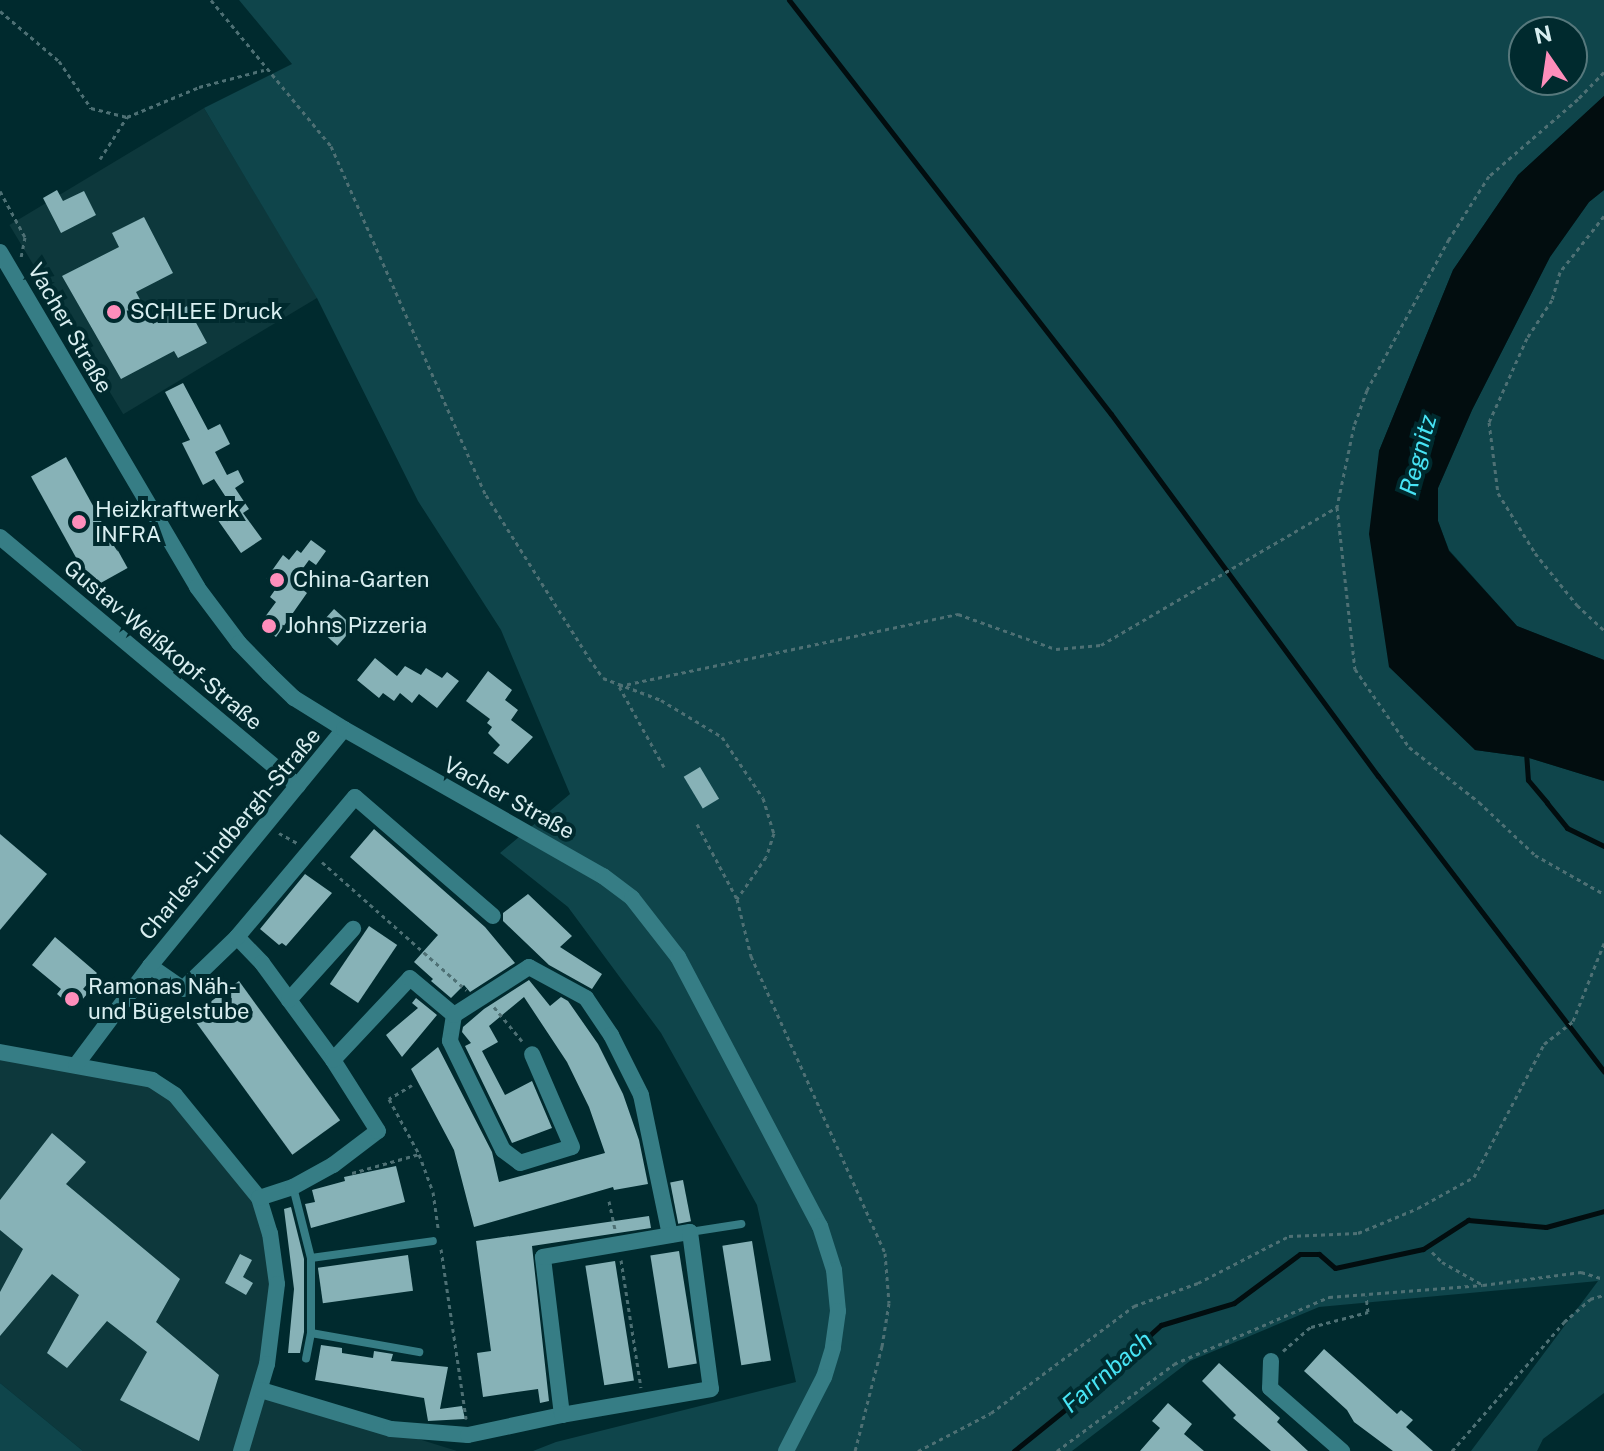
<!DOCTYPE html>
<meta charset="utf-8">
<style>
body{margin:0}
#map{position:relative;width:1604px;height:1451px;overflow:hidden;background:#002a2e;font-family:"Public Sans",sans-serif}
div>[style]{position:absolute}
.built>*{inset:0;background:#0d383c;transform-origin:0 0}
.green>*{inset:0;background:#0f454b}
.water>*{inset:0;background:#020d0f}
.stream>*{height:5px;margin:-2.5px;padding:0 2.5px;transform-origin:2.5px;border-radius:2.5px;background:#020d0f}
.building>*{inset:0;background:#87b2b7;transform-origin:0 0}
.path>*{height:3px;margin-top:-1.5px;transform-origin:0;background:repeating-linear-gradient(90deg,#4e7074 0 4px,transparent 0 8px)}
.service>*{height:8px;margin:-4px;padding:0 4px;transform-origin:4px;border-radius:4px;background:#367d85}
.minor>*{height:16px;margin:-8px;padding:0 8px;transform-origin:8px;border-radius:8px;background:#367d85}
.tertiary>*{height:16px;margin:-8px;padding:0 8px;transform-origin:8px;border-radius:8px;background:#367d85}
.dots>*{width:22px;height:22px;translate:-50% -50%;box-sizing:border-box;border:4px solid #002a2e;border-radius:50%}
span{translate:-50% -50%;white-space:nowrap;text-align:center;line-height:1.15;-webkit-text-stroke:8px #002a2e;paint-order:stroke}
.poi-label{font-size:22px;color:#d8eef0}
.left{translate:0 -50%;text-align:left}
.street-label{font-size:22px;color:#d8eef0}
.water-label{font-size:24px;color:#47e4f5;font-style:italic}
.north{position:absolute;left:1508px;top:16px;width:80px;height:80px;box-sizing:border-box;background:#002a2e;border:2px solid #56787c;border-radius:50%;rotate:347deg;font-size:22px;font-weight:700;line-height:32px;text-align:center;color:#d8eef0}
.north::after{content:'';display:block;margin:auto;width:28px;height:36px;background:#fe8ebb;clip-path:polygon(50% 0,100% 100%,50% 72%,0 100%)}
</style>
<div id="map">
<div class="built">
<i style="left:204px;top:108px;width:221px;height:227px;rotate:59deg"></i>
<i style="clip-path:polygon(0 1052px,152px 1080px,259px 1198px,277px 1284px,261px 1390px,457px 1451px,83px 1451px,0 1383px)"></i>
</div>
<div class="green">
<i style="clip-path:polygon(evenodd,239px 0,1604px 0,1604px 96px,1518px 175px,1453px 270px,1379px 451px,1475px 750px,1526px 757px,1604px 781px,1604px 1393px,1543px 1439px,1537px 1451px,1471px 1451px,1598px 1281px,1319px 1307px,1190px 1361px,1072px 1451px,533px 1451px,556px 1442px,796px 1382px,757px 1205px,661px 1033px,568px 907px,500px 853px,570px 794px,501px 630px,418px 501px,317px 298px,204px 108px,292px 64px,239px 0,1524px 32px,1572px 32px,1572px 80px,1524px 80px,1524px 32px)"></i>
<i style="clip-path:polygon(1604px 190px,1604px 660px,1517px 626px,1449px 550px,1438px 521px,1438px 488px,1472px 410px,1550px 257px,1589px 202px)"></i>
<i style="clip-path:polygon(0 1383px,83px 1451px,0 1451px)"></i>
</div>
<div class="water">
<i style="clip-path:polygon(1604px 96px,1604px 190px,1589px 202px,1550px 257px,1472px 410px,1438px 488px,1438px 521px,1449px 551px,1517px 626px,1604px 660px,1604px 781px,1526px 757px,1475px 750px,1389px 667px,1369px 534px,1379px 451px,1453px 270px,1518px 175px)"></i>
</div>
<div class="stream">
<i style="left:789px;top:0;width:524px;rotate:52.13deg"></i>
<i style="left:1111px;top:414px;width:450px;rotate:53.6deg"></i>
<i style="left:1378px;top:776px;width:372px;rotate:52.6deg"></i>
<i style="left:1526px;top:752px;width:28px;rotate:86deg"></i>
<i style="left:1528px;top:780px;width:30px;rotate:50deg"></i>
<i style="left:1547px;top:803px;width:32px;rotate:51deg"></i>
<i style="left:1567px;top:828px;width:41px;rotate:25.9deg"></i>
<i style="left:1014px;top:1451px;width:102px;rotate:-39deg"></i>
<i style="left:1093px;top:1387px;width:92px;rotate:-42.4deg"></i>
<i style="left:1161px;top:1325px;width:76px;rotate:-16.8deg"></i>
<i style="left:1234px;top:1303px;width:82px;rotate:-36.6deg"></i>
<i style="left:1300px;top:1254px;width:19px"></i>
<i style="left:1319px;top:1254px;width:21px;rotate:41deg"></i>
<i style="left:1335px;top:1268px;width:90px;rotate:-12.2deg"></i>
<i style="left:1423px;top:1249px;width:54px;rotate:-32.8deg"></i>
<i style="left:1468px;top:1220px;width:78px;rotate:5.1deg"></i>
<i style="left:1546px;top:1227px;width:60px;rotate:-15.4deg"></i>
</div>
<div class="building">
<i style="clip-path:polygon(57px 190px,63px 201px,84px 191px,96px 215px,61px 233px,43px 198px)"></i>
<i style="clip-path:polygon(144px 217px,173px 273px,136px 292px,153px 324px,187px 306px,207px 343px,178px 358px,174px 351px,121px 379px,62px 276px,119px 247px,112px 233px)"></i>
<i style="clip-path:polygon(183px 383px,208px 430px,220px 424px,230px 444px,215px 452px,227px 475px,238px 470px,244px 482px,235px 488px,249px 509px,243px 513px,262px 539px,241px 553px,215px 516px,231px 505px,214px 479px,203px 485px,182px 443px,190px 440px,165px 392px)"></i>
<i style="left:66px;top:457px;width:127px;height:40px;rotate:61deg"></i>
<i style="clip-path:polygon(311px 540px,326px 551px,316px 565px,309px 560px,293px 582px,307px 593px,276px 637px,259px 625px,276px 602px,270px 597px,277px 587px,266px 579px,283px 555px,289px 560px,297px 550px,301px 553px)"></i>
<i style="left:334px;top:609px;width:27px;height:25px;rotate:42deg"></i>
<i style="clip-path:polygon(375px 658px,397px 676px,405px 666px,421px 675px,426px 668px,442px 678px,447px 672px,459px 681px,437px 708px,419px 694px,412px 703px,400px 693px,394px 701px,383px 693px,379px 698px,357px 680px)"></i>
<i style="clip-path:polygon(488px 671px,512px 690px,505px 700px,518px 710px,511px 720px,533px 737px,508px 764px,493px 753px,500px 745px,488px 733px,492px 727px,487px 723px,490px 719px,466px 701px)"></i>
<i style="left:700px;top:767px;width:37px;height:19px;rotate:59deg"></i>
<i style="clip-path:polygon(374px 829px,485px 927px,515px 963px,470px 992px,464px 985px,451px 998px,431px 981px,433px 979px,414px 962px,438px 935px,350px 857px)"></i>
<i style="clip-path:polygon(0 834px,47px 874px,0 930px)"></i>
<i style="clip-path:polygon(305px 874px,332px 893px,286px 946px,282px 943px,279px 945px,260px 929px)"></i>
<i style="clip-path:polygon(528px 894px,572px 936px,560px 947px,602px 974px,592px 989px,549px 965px,503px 921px,503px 913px)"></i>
<i style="left:369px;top:926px;width:34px;height:70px;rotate:34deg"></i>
<i style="clip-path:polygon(55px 937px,97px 973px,83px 989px,88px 993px,74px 1009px,57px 994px,61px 989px,32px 965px)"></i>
<i style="clip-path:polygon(529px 980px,550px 1006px,561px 997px,568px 1001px,598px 1044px,623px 1094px,639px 1140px,648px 1184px,614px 1190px,613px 1187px,474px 1227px,454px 1150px,411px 1069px,438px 1047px,492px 1152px,499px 1182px,605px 1153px,589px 1107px,567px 1062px,524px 997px,489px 1026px,498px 1042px,482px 1051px,505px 1095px,532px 1081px,552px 1128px,512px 1143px,465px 1046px,471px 1043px,462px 1032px,463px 1027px,484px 1009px)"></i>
<i style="left:239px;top:981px;width:172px;height:59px;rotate:54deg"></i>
<i style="clip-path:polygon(416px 998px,437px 1015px,402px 1057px,386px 1035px,418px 1008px,412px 1003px)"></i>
<i style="clip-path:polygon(52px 1133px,86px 1162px,66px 1184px,180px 1279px,156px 1322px,219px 1375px,199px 1441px,120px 1400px,147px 1352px,107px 1321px,67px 1368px,47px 1353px,79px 1295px,52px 1274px,0 1336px,0 1292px,23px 1249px,0 1230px,0 1200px)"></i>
<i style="clip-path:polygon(396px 1166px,405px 1202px,311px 1228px,305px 1204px,315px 1202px,312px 1190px,345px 1181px,344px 1177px)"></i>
<i style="left:683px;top:1180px;width:42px;height:13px;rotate:79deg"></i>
<i style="clip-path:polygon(291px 1207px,304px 1259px,304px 1332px,300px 1353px,288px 1353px,294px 1289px,284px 1209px)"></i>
<i style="clip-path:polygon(649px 1216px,651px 1228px,532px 1246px,549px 1401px,540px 1403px,538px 1389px,483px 1397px,477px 1353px,491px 1351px,476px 1241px)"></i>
<i style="left:752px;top:1241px;width:121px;height:30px;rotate:81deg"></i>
<i style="left:679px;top:1251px;width:114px;height:29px;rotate:81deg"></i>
<i style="clip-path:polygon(240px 1254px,252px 1260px,243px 1277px,253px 1283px,246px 1295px,225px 1283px)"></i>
<i style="left:408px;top:1255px;width:36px;height:91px;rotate:82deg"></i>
<i style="left:615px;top:1261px;width:121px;height:30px;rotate:81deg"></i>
<i style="clip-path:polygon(321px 1345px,342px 1348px,342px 1353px,373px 1358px,374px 1351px,393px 1354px,391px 1361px,448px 1367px,440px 1409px,462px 1406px,465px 1419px,428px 1421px,424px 1398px,315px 1380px)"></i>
<i style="clip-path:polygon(1324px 1349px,1397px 1414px,1401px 1410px,1413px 1420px,1406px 1427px,1433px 1451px,1393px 1451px,1354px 1422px,1347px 1410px,1304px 1371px)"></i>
<i style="clip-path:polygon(1219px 1363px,1280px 1418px,1277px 1422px,1308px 1451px,1271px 1451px,1233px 1418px,1236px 1415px,1202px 1381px)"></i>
<i style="clip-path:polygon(1168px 1403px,1192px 1424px,1184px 1434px,1204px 1451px,1140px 1451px,1160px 1428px,1152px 1421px)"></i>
</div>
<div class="path">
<i style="left:211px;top:0;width:189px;rotate:50.6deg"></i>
<i style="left:331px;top:146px;width:382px;rotate:66.1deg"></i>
<i style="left:486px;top:495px;width:193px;rotate:57.7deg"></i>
<i style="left:589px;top:658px;width:24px;rotate:55deg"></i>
<i style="left:603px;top:678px;width:62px;rotate:20.8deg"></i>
<i style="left:661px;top:700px;width:71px;rotate:31.2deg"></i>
<i style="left:722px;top:737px;width:73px;rotate:56.1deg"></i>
<i style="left:763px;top:798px;width:37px;rotate:73deg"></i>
<i style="left:774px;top:833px;width:25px;rotate:108deg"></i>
<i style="left:766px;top:857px;width:51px;rotate:124.6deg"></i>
<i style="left:737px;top:899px;width:59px;rotate:76.2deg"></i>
<i style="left:751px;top:956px;width:326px;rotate:65.7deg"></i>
<i style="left:885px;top:1253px;width:50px;rotate:85.4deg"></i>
<i style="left:889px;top:1303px;width:44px;rotate:99.2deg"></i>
<i style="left:882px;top:1346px;width:108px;rotate:104.4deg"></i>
<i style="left:0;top:11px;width:77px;rotate:40.3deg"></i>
<i style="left:59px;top:61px;width:57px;rotate:55.8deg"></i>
<i style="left:91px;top:108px;width:37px;rotate:14deg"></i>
<i style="left:1604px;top:72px;width:37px;rotate:134deg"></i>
<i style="left:1578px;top:99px;width:118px;rotate:139.1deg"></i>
<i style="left:1489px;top:176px;width:75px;rotate:122.4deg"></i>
<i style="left:1449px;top:239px;width:172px;rotate:118.5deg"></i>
<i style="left:1367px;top:390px;width:38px;rotate:110deg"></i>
<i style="left:1354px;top:426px;width:83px;rotate:101.9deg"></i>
<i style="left:1337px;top:507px;width:163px;rotate:83.7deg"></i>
<i style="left:1355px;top:669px;width:95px;rotate:55.3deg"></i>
<i style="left:1409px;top:747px;width:89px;rotate:38.2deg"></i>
<i style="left:1479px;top:802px;width:77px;rotate:43.4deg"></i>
<i style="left:1535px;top:855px;width:79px;rotate:29.5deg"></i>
<i style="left:100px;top:159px;width:50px;rotate:-57.3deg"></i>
<i style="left:127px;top:117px;width:78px;rotate:-22.6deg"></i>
<i style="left:199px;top:87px;width:67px;rotate:-14.7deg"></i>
<i style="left:0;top:191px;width:52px;rotate:61.5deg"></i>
<i style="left:25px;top:237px;width:20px;rotate:101deg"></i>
<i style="left:1604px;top:216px;width:71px;rotate:128.2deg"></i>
<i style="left:1560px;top:272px;width:29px;rotate:106deg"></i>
<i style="left:1552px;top:300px;width:45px;rotate:123.3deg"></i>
<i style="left:1527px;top:338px;width:92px;rotate:114.3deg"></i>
<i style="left:1489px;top:422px;width:72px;rotate:82.8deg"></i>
<i style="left:1498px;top:493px;width:70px;rotate:58.3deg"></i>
<i style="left:1535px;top:553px;width:67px;rotate:51.1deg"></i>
<i style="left:1577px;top:605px;width:37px;rotate:43deg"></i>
<i style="left:664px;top:767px;width:93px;rotate:-119.1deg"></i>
<i style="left:619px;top:686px;width:347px;rotate:-12deg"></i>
<i style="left:958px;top:614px;width:104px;rotate:19.7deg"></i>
<i style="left:1056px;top:649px;width:45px;rotate:-5.1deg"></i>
<i style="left:1101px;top:645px;width:273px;rotate:-30.3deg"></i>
<i style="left:697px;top:824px;width:85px;rotate:61.9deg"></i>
<i style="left:279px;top:833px;width:21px;rotate:29deg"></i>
<i style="left:322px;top:862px;width:193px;rotate:41.6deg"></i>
<i style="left:494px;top:1007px;width:44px;rotate:50.5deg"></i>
<i style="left:412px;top:1085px;width:27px;rotate:149deg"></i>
<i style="left:389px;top:1099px;width:63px;rotate:61.4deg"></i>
<i style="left:352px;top:1173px;width:70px;rotate:-15.8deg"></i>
<i style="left:419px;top:1154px;width:40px;rotate:69.8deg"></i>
<i style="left:433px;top:1192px;width:37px;rotate:82deg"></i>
<i style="left:609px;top:1201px;width:29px;rotate:78deg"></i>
<i style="left:441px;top:1249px;width:172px;rotate:81.6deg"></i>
<i style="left:1432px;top:1252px;width:14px;rotate:45deg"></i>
<i style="left:1442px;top:1262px;width:47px;rotate:29.3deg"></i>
<i style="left:1483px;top:1285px;width:99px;rotate:-7.6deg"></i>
<i style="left:1581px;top:1272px;width:24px;rotate:17deg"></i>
<i style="left:621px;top:1260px;width:129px;rotate:81.1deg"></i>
<i style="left:1283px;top:1351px;width:37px;rotate:-41deg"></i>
<i style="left:1311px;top:1327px;width:59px;rotate:-14.7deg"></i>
<i style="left:1368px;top:1312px;width:16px;rotate:-97deg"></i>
<i style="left:918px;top:1451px;width:82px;rotate:-27.5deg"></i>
<i style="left:991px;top:1413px;width:179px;rotate:-36.8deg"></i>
<i style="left:1134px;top:1306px;width:68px;rotate:-19.8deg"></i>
<i style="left:1198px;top:1283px;width:102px;rotate:-27.3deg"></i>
<i style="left:1289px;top:1236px;width:69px;rotate:-2.5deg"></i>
<i style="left:1358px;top:1233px;width:65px;rotate:-22.6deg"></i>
<i style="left:1418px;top:1208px;width:64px;rotate:-29deg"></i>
<i style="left:1474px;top:1177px;width:150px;rotate:-62.2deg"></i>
<i style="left:1544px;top:1044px;width:37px;rotate:-38deg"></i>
<i style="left:1573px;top:1021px;width:84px;rotate:-68.3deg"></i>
<i style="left:1057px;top:1451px;width:146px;rotate:-36.6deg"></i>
<i style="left:1174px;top:1364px;width:169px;rotate:-23.4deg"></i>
<i style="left:1329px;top:1297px;width:154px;rotate:-4.5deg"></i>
<i style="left:1452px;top:1451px;width:171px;rotate:-49deg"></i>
<i style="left:1564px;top:1322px;width:35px;rotate:-41deg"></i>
<i style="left:1590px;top:1299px;width:15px;rotate:-16deg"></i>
</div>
<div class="service">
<i style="left:293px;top:1187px;width:73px;rotate:75.8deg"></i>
<i style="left:311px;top:1258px;width:75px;rotate:90deg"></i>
<i style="left:311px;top:1333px;width:26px;rotate:101deg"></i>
<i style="left:690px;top:1232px;width:52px;rotate:-8.9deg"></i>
<i style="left:311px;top:1258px;width:123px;rotate:-7.9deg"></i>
<i style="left:311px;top:1333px;width:110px;rotate:10deg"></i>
</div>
<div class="minor">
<i style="left:0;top:537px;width:388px;rotate:39.9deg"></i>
<i style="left:237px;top:937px;width:36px;rotate:46deg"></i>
<i style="left:262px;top:963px;width:120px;rotate:53.8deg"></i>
<i style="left:150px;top:966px;width:40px;rotate:34.9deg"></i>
<i style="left:183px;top:989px;width:75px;rotate:-43.9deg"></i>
<i style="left:237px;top:937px;width:183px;rotate:-49.9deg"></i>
<i style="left:355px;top:797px;width:182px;rotate:40.8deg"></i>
<i style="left:289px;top:1000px;width:96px;rotate:-48deg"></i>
<i style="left:454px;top:1015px;width:26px;rotate:99deg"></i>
<i style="left:450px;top:1041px;width:121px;rotate:64.1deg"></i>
<i style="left:503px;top:1150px;width:21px;rotate:37deg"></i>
<i style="left:520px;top:1163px;width:54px;rotate:-17.1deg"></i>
<i style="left:572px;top:1147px;width:101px;rotate:-113.3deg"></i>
<i style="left:0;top:1052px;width:155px;rotate:10.4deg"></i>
<i style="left:152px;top:1080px;width:27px;rotate:33deg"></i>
<i style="left:175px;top:1095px;width:133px;rotate:50.8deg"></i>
<i style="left:259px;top:1198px;width:37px;rotate:73deg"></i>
<i style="left:270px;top:1233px;width:51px;rotate:82.2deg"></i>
<i style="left:277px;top:1284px;width:81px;rotate:97.1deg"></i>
<i style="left:267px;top:1364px;width:91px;rotate:106.6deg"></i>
<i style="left:76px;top:1065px;width:124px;rotate:-53.2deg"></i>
<i style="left:150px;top:966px;width:306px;rotate:-50.7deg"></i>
<i style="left:259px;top:1198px;width:36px;rotate:-18deg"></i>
<i style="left:293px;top:1187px;width:46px;rotate:-28.8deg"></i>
<i style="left:333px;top:1165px;width:56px;rotate:-37.1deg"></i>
<i style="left:378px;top:1131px;width:84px;rotate:-122.4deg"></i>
<i style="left:333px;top:1060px;width:112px;rotate:-46.8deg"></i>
<i style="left:410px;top:978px;width:57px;rotate:40.1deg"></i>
<i style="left:454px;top:1015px;width:89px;rotate:-32.6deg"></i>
<i style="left:529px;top:967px;width:65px;rotate:28.5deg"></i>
<i style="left:586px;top:998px;width:45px;rotate:56deg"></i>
<i style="left:611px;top:1035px;width:67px;rotate:63.4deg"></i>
<i style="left:641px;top:1095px;width:143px;rotate:78.3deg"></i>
<i style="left:1271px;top:1361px;width:27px;rotate:92deg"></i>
<i style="left:1270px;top:1388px;width:96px;rotate:41.2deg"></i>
<i style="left:261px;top:1390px;width:136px;rotate:16.7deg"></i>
<i style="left:391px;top:1429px;width:77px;rotate:4.5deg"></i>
<i style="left:468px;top:1435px;width:96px;rotate:-12deg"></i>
<i style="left:562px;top:1415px;width:159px;rotate:-96.9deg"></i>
<i style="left:543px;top:1257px;width:149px;rotate:-9.7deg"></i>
<i style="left:690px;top:1232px;width:158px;rotate:82.4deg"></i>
<i style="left:711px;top:1389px;width:151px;rotate:170.1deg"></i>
</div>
<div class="tertiary">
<i style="left:0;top:252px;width:389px;rotate:59.5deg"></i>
<i style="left:197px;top:587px;width:70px;rotate:53.1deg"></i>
<i style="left:239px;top:643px;width:43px;rotate:45.9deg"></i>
<i style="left:269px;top:674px;width:35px;rotate:44deg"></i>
<i style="left:294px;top:698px;width:59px;rotate:31.8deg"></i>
<i style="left:344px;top:729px;width:298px;rotate:29.6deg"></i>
<i style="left:603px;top:876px;width:36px;rotate:37deg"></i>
<i style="left:632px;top:898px;width:75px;rotate:52.1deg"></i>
<i style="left:678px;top:957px;width:304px;rotate:62.2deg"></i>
<i style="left:820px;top:1226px;width:46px;rotate:72.3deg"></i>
<i style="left:834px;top:1270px;width:41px;rotate:84.4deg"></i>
<i style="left:838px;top:1311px;width:37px;rotate:98deg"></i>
<i style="left:833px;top:1348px;width:30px;rotate:107deg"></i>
<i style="left:824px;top:1377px;width:83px;rotate:117.2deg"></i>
</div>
<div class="dots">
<i style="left:114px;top:312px;background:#fe8ebb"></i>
<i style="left:79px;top:522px;background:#fe8ebb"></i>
<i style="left:277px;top:580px;background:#fe8ebb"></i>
<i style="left:269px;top:626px;background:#fe8ebb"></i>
<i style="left:72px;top:999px;background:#fe8ebb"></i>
</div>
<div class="poi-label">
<span class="left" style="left:130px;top:312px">SCHLEE Druck</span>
<span class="left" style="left:95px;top:522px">Heizkraftwerk<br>INFRA</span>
<span class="left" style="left:293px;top:580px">China-Garten</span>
<span class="left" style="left:285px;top:626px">Johns Pizzeria</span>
<span class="left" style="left:88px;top:999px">Ramonas Näh-<br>und Bügelstube</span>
</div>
<div class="street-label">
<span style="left:70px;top:328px;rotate:60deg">Vacher Straße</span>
<span style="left:163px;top:645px;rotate:40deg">Gustav-Weißkopf-Straße</span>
<span style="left:509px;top:798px;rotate:29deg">Vacher Straße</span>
<span style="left:230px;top:834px;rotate:-50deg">Charles-Lindbergh-Straße</span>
</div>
<div class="water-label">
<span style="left:1418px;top:455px;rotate:-75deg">Regnitz</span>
<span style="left:1107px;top:1372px;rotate:-41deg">Farrnbach</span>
</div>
<div class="north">N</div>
</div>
